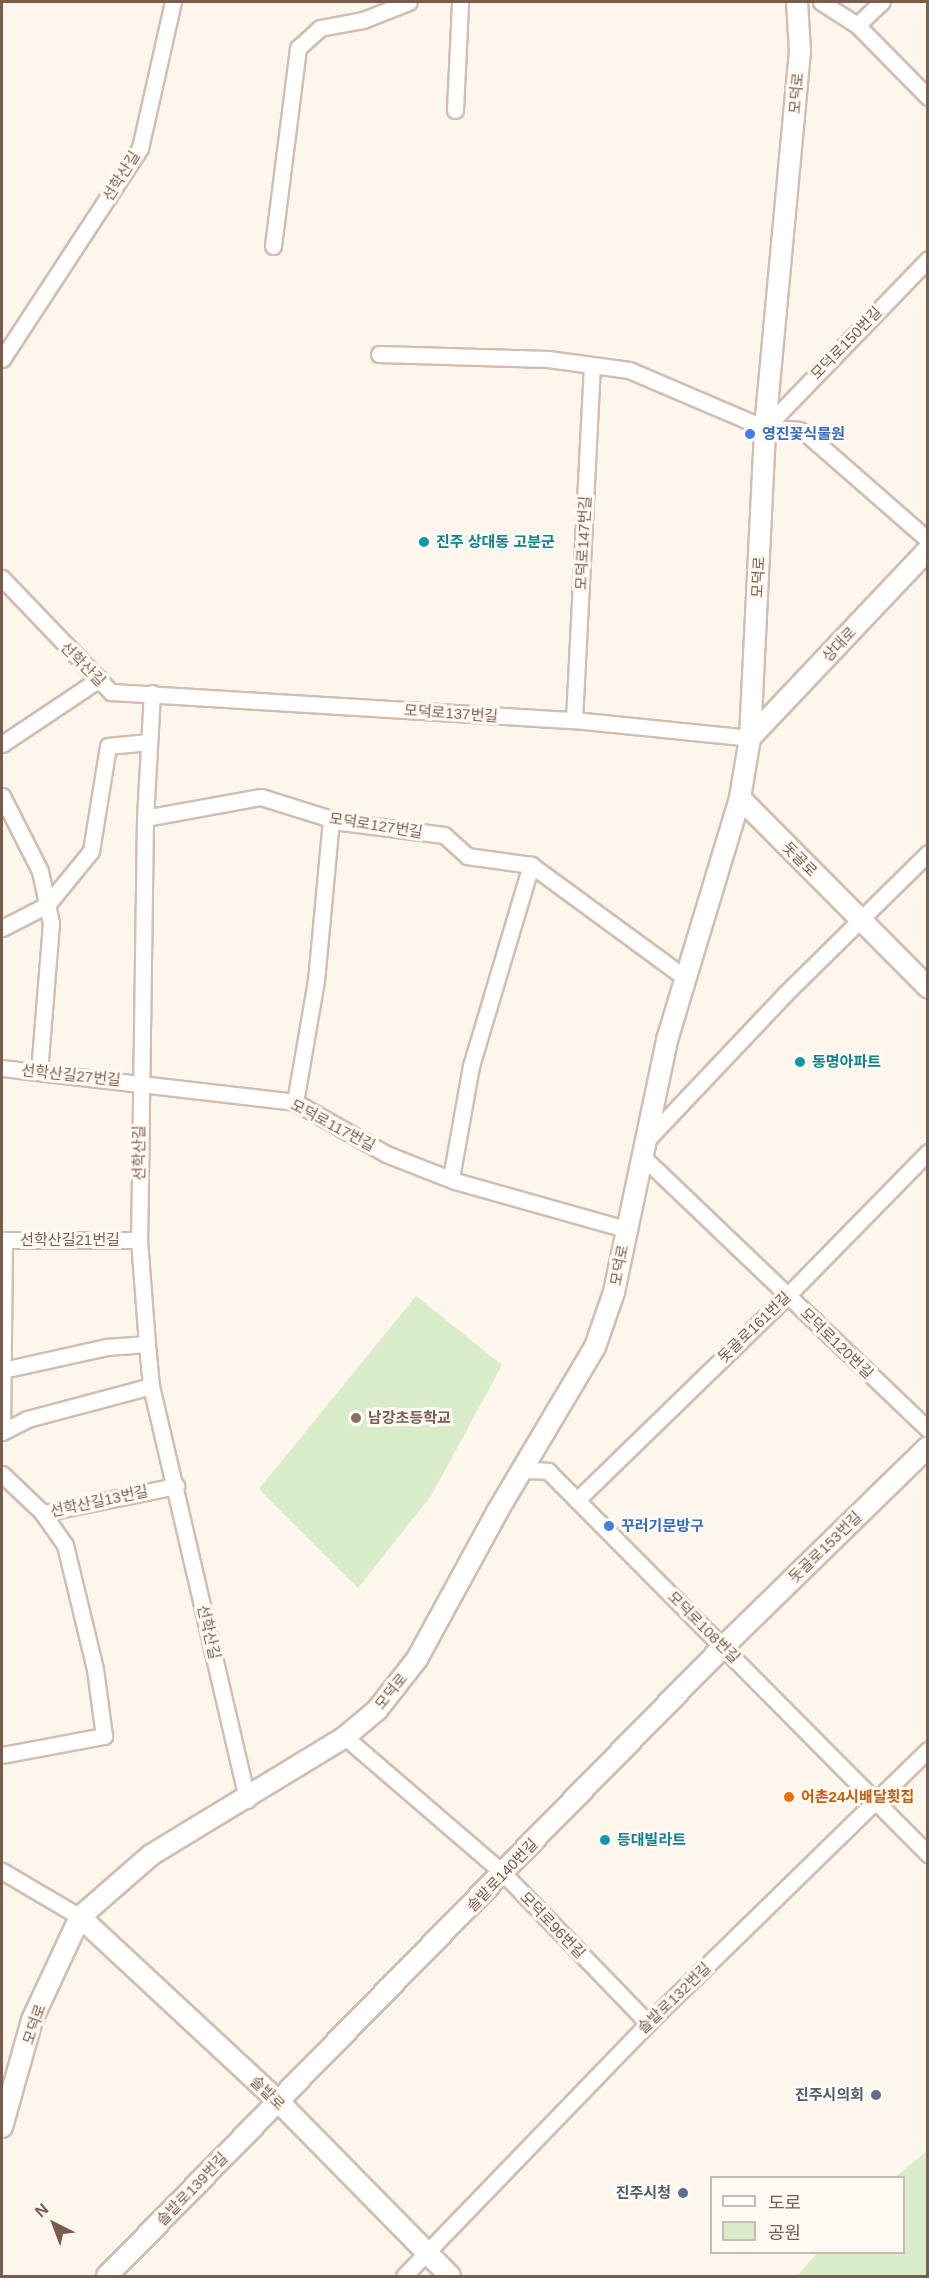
<!DOCTYPE html>
<meta charset="utf-8">
<style>
body{margin:0}
#map{position:relative;width:929px;height:2278px;overflow:hidden;background:#fdf6ec;font-family:Helvetica,"Noto Sans KR",sans-serif}
div>[style]{position:absolute}
.green>*{inset:0;background:#d8ecc9}
.roads{filter:drop-shadow(2px 0 #d1beb0) drop-shadow(-2px 0 #d1beb0) drop-shadow(0 2px #d1beb0) drop-shadow(0 -2px #d1beb0)}
.minor>*{height:15px;margin:-7.5px;padding:0 7.5px;transform-origin:7.5px;border-radius:7.5px;background:#fff}
.tertiary>*{height:20px;margin:-10px;padding:0 10px;transform-origin:10px;border-radius:10px;background:#fff}
.dots>*{width:16px;height:16px;translate:-50% -50%;box-sizing:border-box;border:3px solid #fffaf3;border-radius:50%}
span{translate:-50% -50%;white-space:nowrap;text-align:center;line-height:1.15;-webkit-text-stroke:6px #fffaf3;paint-order:stroke}
.street-label{font-size:15px;color:#7a5c4d}
.shop-label{font-size:15px;color:#366cbe;font-weight:700}
.left{translate:0 -50%;text-align:left}
.culture-label{font-size:15px;color:#0d838f;font-weight:700}
.education-label{font-size:15px;color:#785e54;font-weight:700}
.food-label{font-size:15px;color:#c56008;font-weight:700}
.service-label{font-size:15px;color:#4e5e75;font-weight:700}
.right{translate:-100% -50%;text-align:right}
.frame{position:absolute;inset:0;border:3px solid #7a5c4d;pointer-events:none}
.legend{position:absolute;left:710px;top:2176px;width:195px;height:78px;box-sizing:border-box;background:#fffaf3;border:2px solid #cabbb1;margin:0;padding:8px 10px;list-style:none;font-size:18px;color:#7a5c4d}
.legend li{display:flex;align-items:center;gap:12px;height:30px}
.legend b{width:30px;border:2px solid #cabbb1}
.north{position:absolute;left:24px;top:2194px;width:60px;height:60px;-webkit-text-stroke:4px #fffaf3;paint-order:stroke;rotate:318deg;font-size:16px;font-weight:700;line-height:24px;text-align:center;color:#7a5c4d}
.north::after{content:'';display:block;margin:auto;width:21px;height:27px;background:#7a5c4d;clip-path:polygon(50% 0,100% 100%,50% 72%,0 100%)}
</style>
<div id="map">
<div class="green">
<i style="clip-path:polygon(416px 1296px,502px 1365px,431px 1496px,358px 1588px,259px 1489px)"></i>
<i style="clip-path:polygon(927px 2151px,927px 2276px,797px 2276px,817px 2253px,904px 2252px,904px 2178px,895px 2177px)"></i>
</div>
<div class="roads">
<div class="minor">
<i style="left:821px;top:2px;width:43px;rotate:32.6deg"></i>
<i style="left:857px;top:25px;width:101px;rotate:45.4deg"></i>
<i style="left:857px;top:25px;width:34px;rotate:-43deg"></i>
<i style="left:455px;top:110px;width:108px;rotate:-87.3deg"></i>
<i style="left:273px;top:246px;width:200px;rotate:-82.8deg"></i>
<i style="left:298px;top:48px;width:30px;rotate:-42deg"></i>
<i style="left:320px;top:28px;width:44px;rotate:-10.5deg"></i>
<i style="left:363px;top:20px;width:49px;rotate:-21.4deg"></i>
<i style="left:379px;top:354px;width:169px;rotate:1.7deg"></i>
<i style="left:548px;top:359px;width:82px;rotate:7.7deg"></i>
<i style="left:629px;top:370px;width:148px;rotate:23.1deg"></i>
<i style="left:765px;top:428px;width:34px;rotate:3deg"></i>
<i style="left:799px;top:430px;width:10px;rotate:29deg"></i>
<i style="left:808px;top:435px;width:159px;rotate:41.2deg"></i>
<i style="left:2px;top:359px;width:252px;rotate:-56.8deg"></i>
<i style="left:140px;top:148px;width:150px;rotate:-77.3deg"></i>
<i style="left:765px;top:428px;width:235px;rotate:-46deg"></i>
<i style="left:2px;top:578px;width:158px;rotate:46.3deg"></i>
<i style="left:111px;top:692px;width:464px;rotate:3.5deg"></i>
<i style="left:574px;top:720px;width:177px;rotate:5.8deg"></i>
<i style="left:152px;top:693px;width:125px;rotate:93.2deg"></i>
<i style="left:145px;top:818px;width:422px;rotate:90.8deg"></i>
<i style="left:139px;top:1240px;width:104px;rotate:85.6deg"></i>
<i style="left:147px;top:1344px;width:42px;rotate:84.6deg"></i>
<i style="left:151px;top:1386px;width:425px;rotate:76.9deg"></i>
<i style="left:574px;top:720px;width:353px;rotate:-87.1deg"></i>
<i style="left:2px;top:744px;width:117px;rotate:-33.8deg"></i>
<i style="left:2px;top:796px;width:84px;rotate:63.1deg"></i>
<i style="left:40px;top:871px;width:53px;rotate:78.1deg"></i>
<i style="left:51px;top:923px;width:149px;rotate:94.6deg"></i>
<i style="left:145px;top:818px;width:118px;rotate:-10.3deg"></i>
<i style="left:261px;top:797px;width:84px;rotate:17.4deg"></i>
<i style="left:341px;top:822px;width:104px;rotate:7.2deg"></i>
<i style="left:444px;top:835px;width:31px;rotate:42deg"></i>
<i style="left:467px;top:856px;width:65px;rotate:8deg"></i>
<i style="left:531px;top:865px;width:190px;rotate:36.2deg"></i>
<i style="left:2px;top:928px;width:51px;rotate:-27.1deg"></i>
<i style="left:47px;top:905px;width:70px;rotate:-50.8deg"></i>
<i style="left:91px;top:851px;width:106px;rotate:-80.8deg"></i>
<i style="left:108px;top:746px;width:41px;rotate:-5.6deg"></i>
<i style="left:2px;top:1068px;width:295px;rotate:6.6deg"></i>
<i style="left:295px;top:1102px;width:105px;rotate:29.7deg"></i>
<i style="left:386px;top:1154px;width:74px;rotate:21.4deg"></i>
<i style="left:455px;top:1181px;width:178px;rotate:15.7deg"></i>
<i style="left:295px;top:1102px;width:123px;rotate:-80.2deg"></i>
<i style="left:316px;top:981px;width:163px;rotate:-84.7deg"></i>
<i style="left:646px;top:1141px;width:202px;rotate:-46.6deg"></i>
<i style="left:785px;top:994px;width:201px;rotate:-44.6deg"></i>
<i style="left:643px;top:1157px;width:394px;rotate:43.7deg"></i>
<i style="left:451px;top:1178px;width:114px;rotate:-79.9deg"></i>
<i style="left:471px;top:1066px;width:210px;rotate:-73.4deg"></i>
<i style="left:2px;top:1240px;width:137px"></i>
<i style="left:3px;top:1370px;width:107px;rotate:-12.5deg"></i>
<i style="left:107px;top:1347px;width:40px;rotate:-4.3deg"></i>
<i style="left:2px;top:1431px;width:191px;rotate:-89.4deg"></i>
<i style="left:2px;top:1432px;width:28px;rotate:-27deg"></i>
<i style="left:27px;top:1419px;width:128px;rotate:-14.9deg"></i>
<i style="left:524px;top:1470px;width:24px;rotate:2deg"></i>
<i style="left:548px;top:1471px;width:540px;rotate:45.23deg"></i>
<i style="left:2px;top:1474px;width:57px;rotate:43.6deg"></i>
<i style="left:43px;top:1513px;width:136px;rotate:-11.5deg"></i>
<i style="left:577px;top:1500px;width:294px;rotate:-44.2deg"></i>
<i style="left:788px;top:1295px;width:200px;rotate:-45.6deg"></i>
<i style="left:345px;top:1737px;width:210px;rotate:40.7deg"></i>
<i style="left:504px;top:1874px;width:207px;rotate:46deg"></i>
<i style="left:2px;top:1755px;width:104px;rotate:-10.6deg"></i>
<i style="left:104px;top:1736px;width:68px;rotate:-97.7deg"></i>
<i style="left:95px;top:1669px;width:128px;rotate:-103.6deg"></i>
<i style="left:65px;top:1545px;width:39px;rotate:-125deg"></i>
<i style="left:2px;top:1871px;width:91px;rotate:30.5deg"></i>
<i style="left:404px;top:2276px;width:351px;rotate:-46deg"></i>
<i style="left:648px;top:2023px;width:391px;rotate:-44.3deg"></i>
</div>
<div class="tertiary">
<i style="left:750px;top:738px;width:259px;rotate:-46.6deg"></i>
<i style="left:740px;top:798px;width:267px;rotate:45.2deg"></i>
<i style="left:80px;top:1917px;width:270px;rotate:42.9deg"></i>
<i style="left:278px;top:2101px;width:245px;rotate:45.5deg"></i>
<i style="left:2px;top:2127px;width:111px;rotate:-74.3deg"></i>
<i style="left:32px;top:2020px;width:114px;rotate:-65deg"></i>
<i style="left:80px;top:1917px;width:94px;rotate:-41.1deg"></i>
<i style="left:151px;top:1855px;width:227px;rotate:-31.3deg"></i>
<i style="left:345px;top:1737px;width:42px;rotate:-40.2deg"></i>
<i style="left:377px;top:1710px;width:65px;rotate:-51.9deg"></i>
<i style="left:417px;top:1659px;width:167px;rotate:-61.4deg"></i>
<i style="left:497px;top:1512px;width:192px;rotate:-59.3deg"></i>
<i style="left:595px;top:1347px;width:58px;rotate:-70.9deg"></i>
<i style="left:614px;top:1292px;width:258px;rotate:-78.1deg"></i>
<i style="left:667px;top:1040px;width:253px;rotate:-73.2deg"></i>
<i style="left:740px;top:798px;width:61px;rotate:-80.5deg"></i>
<i style="left:750px;top:738px;width:310px;rotate:-87.2deg"></i>
<i style="left:765px;top:428px;width:379px;rotate:-84.7deg"></i>
<i style="left:800px;top:51px;width:49px;rotate:-93.5deg"></i>
<i style="left:107px;top:2276px;width:880px;rotate:-45.6deg"></i>
<i style="left:723px;top:1647px;width:286px;rotate:-44.3deg"></i>
</div>
</div>
<div class="dots">
<i style="left:750px;top:434px;background:#3f7fe0"></i>
<i style="left:424px;top:542px;background:#0f9aa8"></i>
<i style="left:800px;top:1062px;background:#0f9aa8"></i>
<i style="left:356px;top:1418px;background:#8d6e63"></i>
<i style="left:609px;top:1526px;background:#3f7fe0"></i>
<i style="left:789px;top:1797px;background:#e8710a"></i>
<i style="left:605px;top:1840px;background:#0f9aa8"></i>
<i style="left:876px;top:2095px;background:#5c6f8a"></i>
<i style="left:683px;top:2193px;background:#5c6f8a"></i>
</div>
<div class="street-label">
<span style="left:796px;top:93px;rotate:-85deg">모덕로</span>
<span style="left:121px;top:176px;rotate:-58deg">선학산길</span>
<span style="left:846px;top:343px;rotate:-46deg">모덕로150번길</span>
<span style="left:583px;top:543px;rotate:-87deg">모덕로147번길</span>
<span style="left:758px;top:577px;rotate:-87deg">모덕로</span>
<span style="left:839px;top:644px;rotate:-47deg">상대로</span>
<span style="left:83px;top:664px;rotate:45deg">선학산길</span>
<span style="left:451px;top:713px;rotate:4deg">모덕로137번길</span>
<span style="left:376px;top:825px;rotate:9deg">모덕로127번길</span>
<span style="left:800px;top:859px;rotate:45deg">돗골로</span>
<span style="left:71px;top:1075px;rotate:6deg">선학산길27번길</span>
<span style="left:333px;top:1125px;rotate:28deg">모덕로117번길</span>
<span style="left:139px;top:1153px;rotate:-90deg">선학산길</span>
<span style="left:70px;top:1240px">선학산길21번길</span>
<span style="left:619px;top:1265px;rotate:-79deg">모덕로</span>
<span style="left:754px;top:1327px;rotate:-44deg">돗골로161번길</span>
<span style="left:837px;top:1343px;rotate:44deg">모덕로120번길</span>
<span style="left:99px;top:1501px;rotate:-12deg">선학산길13번길</span>
<span style="left:825px;top:1547px;rotate:-44deg">돗골로153번길</span>
<span style="left:704px;top:1627px;rotate:45deg">모덕로108번길</span>
<span style="left:209px;top:1632px;rotate:77deg">선학산길</span>
<span style="left:391px;top:1691px;rotate:-51deg">모덕로</span>
<span style="left:502px;top:1875px;rotate:-46deg">솔밭로140번길</span>
<span style="left:553px;top:1925px;rotate:46deg">모덕로96번길</span>
<span style="left:674px;top:1998px;rotate:-44deg">솔밭로132번길</span>
<span style="left:34px;top:2024px;rotate:-71deg">모덕로</span>
<span style="left:268px;top:2093px;rotate:44deg">솔밭로</span>
<span style="left:192px;top:2189px;rotate:-46deg">솔밭로139번길</span>
</div>
<div class="shop-label">
<span class="left" style="left:762px;top:434px">영진꽃식물원</span>
<span class="left" style="left:621px;top:1526px">꾸러기문방구</span>
</div>
<div class="culture-label">
<span class="left" style="left:436px;top:542px">진주 상대동 고분군</span>
<span class="left" style="left:812px;top:1062px">동명아파트</span>
<span class="left" style="left:617px;top:1840px">등대빌라트</span>
</div>
<div class="education-label">
<span class="left" style="left:368px;top:1418px">남강초등학교</span>
</div>
<div class="food-label">
<span class="left" style="left:801px;top:1797px">어촌24시배달횟집</span>
</div>
<div class="service-label">
<span class="right" style="left:864px;top:2095px">진주시의회</span>
<span class="right" style="left:671px;top:2193px">진주시청</span>
</div>
<div class="frame"></div>
<ul class="legend">
<li><b style="height:8px;background:#fff"></b>도로</li>
<li><b style="height:16px;background:#d8ecc9"></b>공원</li>
</ul>
<div class="north">N</div>
</div>
